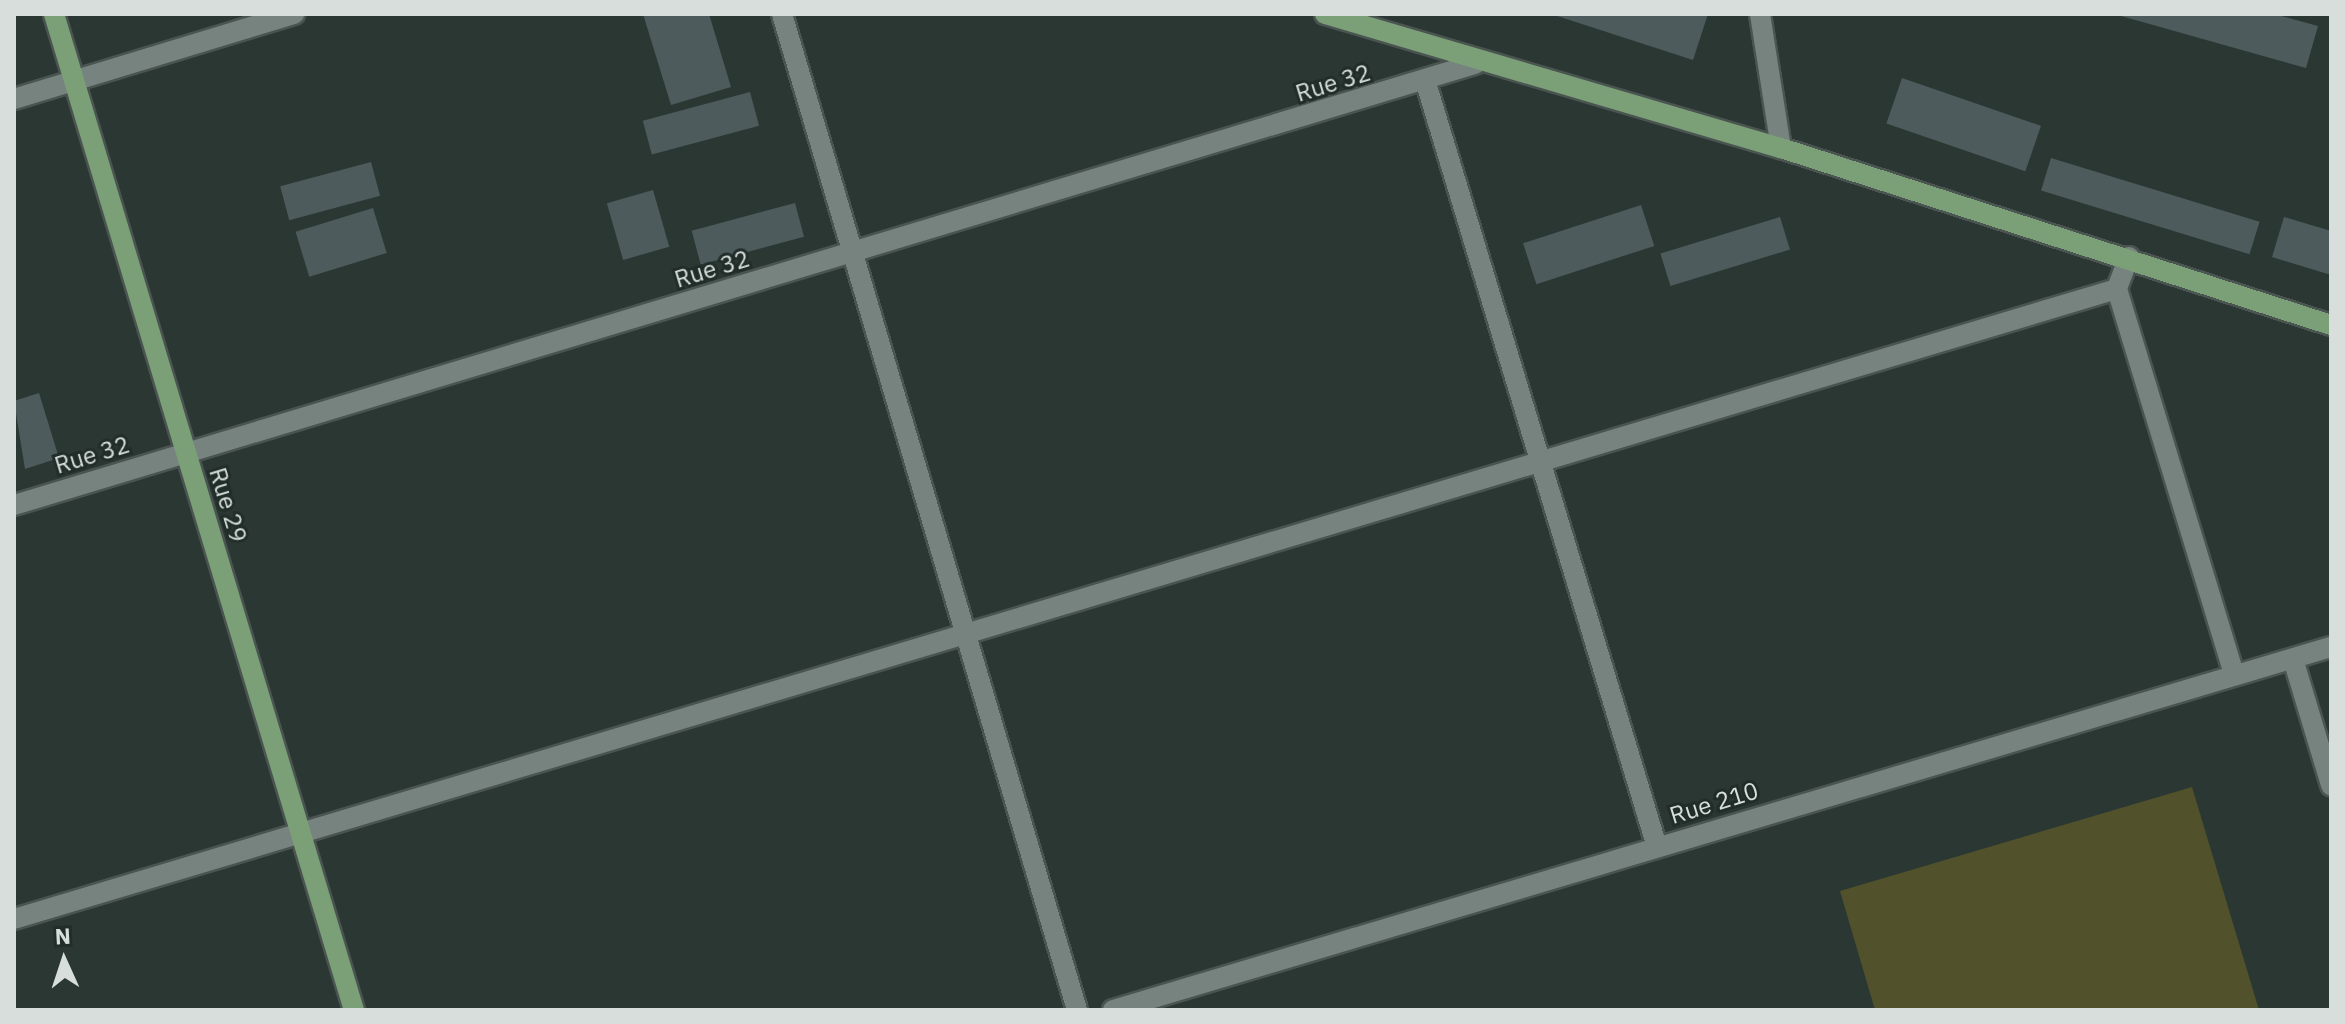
<!DOCTYPE html>
<style>
body{margin:0}
#map{position:relative;width:2345px;height:1024px;overflow:hidden;background:#2b3733;font-family:"IBM Plex Sans",sans-serif}
div>[style]{position:absolute}
.green>*{inset:0;background:#51522b}
.building>*{inset:0;background:#4d5b5c;transform-origin:0 0}
.roads{filter:drop-shadow(2px 0 #4a5450) drop-shadow(-2px 0 #4a5450) drop-shadow(0 2px #4a5450) drop-shadow(0 -2px #4a5450)}
.minor>*{height:20px;margin:-10px;padding:0 10px;transform-origin:10px;border-radius:10px;background:#76837e}
.major>*{height:20px;margin:-10px;padding:0 10px;transform-origin:10px;border-radius:10px;background:#7ba078}
span{translate:-50% -50%;white-space:nowrap;text-align:center;line-height:1.15;-webkit-text-stroke:6px #212d29;paint-order:stroke}
.street-label{font-size:24px;color:#d7dedb}
.frame{position:absolute;inset:0;border:16px solid #d7dedb;pointer-events:none}
.north{position:absolute;left:24px;top:920px;width:80px;height:80px;-webkit-text-stroke:6px #212d29;paint-order:stroke;rotate:357deg;font-size:22px;font-weight:700;line-height:32px;text-align:center;color:#d7dedb}
.north::after{content:'';display:block;margin:auto;width:28px;height:36px;background:#d7dedb;clip-path:polygon(50% 0,100% 100%,50% 72%,0 100%)}
</style>
<div id="map">
<div class="green">
<i style="clip-path:polygon(2192px 787px,2259px 1010px,1875px 1010px,1840px 891px)"></i>
</div>
<div class="building">
<i style="clip-path:polygon(643px 14px,709px 14px,731px 87px,671px 105px)"></i>
<i style="clip-path:polygon(1551px 14px,1708px 14px,1693px 60px)"></i>
<i style="clip-path:polygon(2114px 14px,2274px 14px,2318px 26px,2306px 68px)"></i>
<i style="left:1902px;top:78px;width:147px;height:48px;rotate:19deg"></i>
<i style="left:750px;top:92px;width:35px;height:111px;rotate:75deg"></i>
<i style="left:2051px;top:158px;width:218px;height:34px;rotate:17deg"></i>
<i style="left:371px;top:162px;width:35px;height:94px;rotate:75deg"></i>
<i style="left:653px;top:190px;width:59px;height:48px;rotate:74deg"></i>
<i style="left:795px;top:203px;width:35px;height:107px;rotate:75deg"></i>
<i style="left:1641px;top:205px;width:43px;height:124px;rotate:72deg"></i>
<i style="left:373px;top:208px;width:47px;height:81px;rotate:73deg"></i>
<i style="left:1780px;top:217px;width:34px;height:125px;rotate:73deg"></i>
<i style="clip-path:polygon(2284px 217px,2331px 231px,2331px 275px,2272px 257px)"></i>
<i style="clip-path:polygon(39px 393px,59px 458px,25px 469px,14px 401px)"></i>
</div>
<div class="roads">
<div class="minor">
<i style="left:782px;top:14px;width:1039px;rotate:73.5deg"></i>
<i style="left:1760px;top:14px;width:136px;rotate:81.1deg"></i>
<i style="left:1426px;top:83px;width:798px;rotate:73.18deg"></i>
<i style="left:14px;top:99px;width:293px;rotate:-16.9deg"></i>
<i style="left:2129px;top:257px;width:34px;rotate:111deg"></i>
<i style="left:2117px;top:289px;width:402px;rotate:73.1deg"></i>
<i style="left:14px;top:505px;width:1526px;rotate:-16.8deg"></i>
<i style="left:2293px;top:659px;width:132px;rotate:73.2deg"></i>
<i style="left:14px;top:919px;width:2195px;rotate:-16.68deg"></i>
<i style="left:1113px;top:1010px;width:1271px;rotate:-16.6deg"></i>
</div>
<div class="major">
<i style="left:54px;top:14px;width:1040px;rotate:73.24deg"></i>
<i style="left:1325px;top:14px;width:475px;rotate:16.4deg"></i>
<i style="left:1781px;top:148px;width:578px;rotate:17.84deg"></i>
</div>
</div>
<div class="street-label">
<span style="left:1333px;top:83px;rotate:-17deg">Rue 32</span>
<span style="left:712px;top:269px;rotate:-17deg">Rue 32</span>
<span style="left:92px;top:455px;rotate:-17deg">Rue 32</span>
<span style="left:228px;top:505px;rotate:73deg">Rue 29</span>
<span style="left:1714px;top:803px;rotate:-17deg">Rue 210</span>
</div>
<div class="frame"></div>
<div class="north">N</div>
</div>
